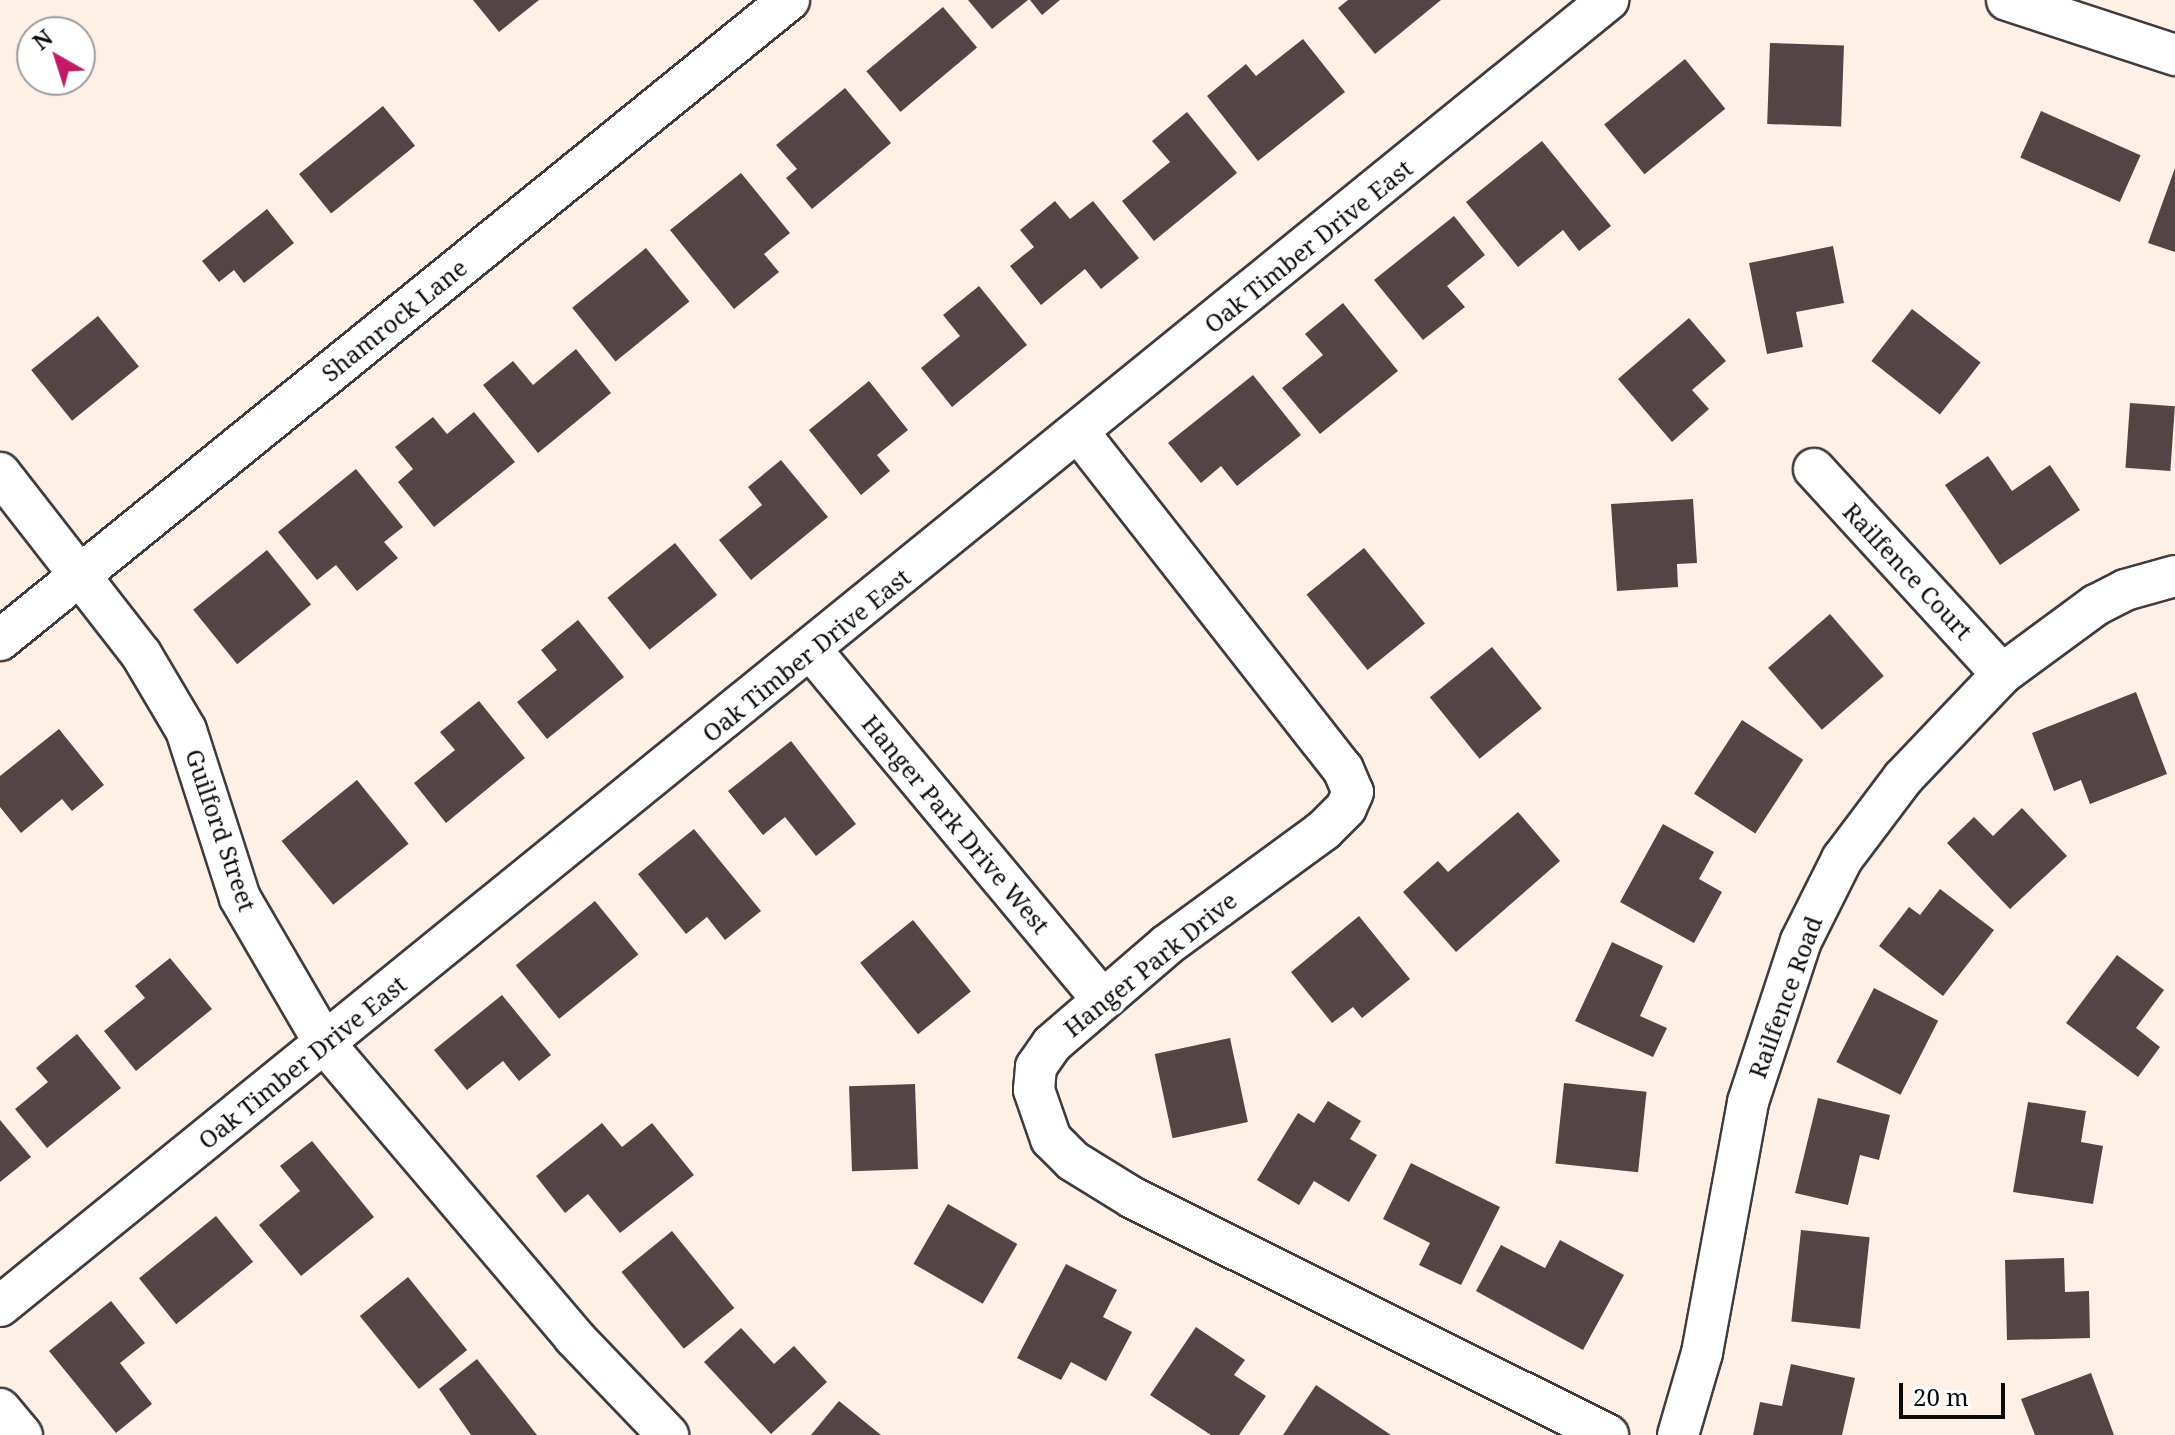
<!DOCTYPE html>
<style>
body{margin:0}
#map{position:relative;width:2175px;height:1435px;overflow:hidden;background:#fff0e6;font-family:"Noto Serif",serif}
div>[style]{position:absolute}
.building>*{inset:0;background:#534545;transform-origin:0 0}
.roads{filter:drop-shadow(2px 0 #3d3d3d) drop-shadow(-2px 0 #3d3d3d) drop-shadow(0 2px #3d3d3d) drop-shadow(0 -2px #3d3d3d)}
.street>*{height:40px;margin:-20px;padding:0 20px;transform-origin:20px;border-radius:20px;background:#fff}
span{translate:-50% -50%;white-space:nowrap;text-align:center;line-height:1.15;-webkit-text-stroke:8px #fff;paint-order:stroke}
.street-label{font-size:24px;color:#0a0a0a}
.north{position:absolute;left:16px;top:16px;width:80px;height:80px;box-sizing:border-box;background:#fff;border:2px solid #9d9d9d;border-radius:50%;rotate:321deg;font-size:22px;font-weight:700;line-height:32px;text-align:center;color:#0a0a0a}
.north::after{content:'';display:block;margin:auto;width:28px;height:36px;background:#c51765;clip-path:polygon(50% 0,100% 100%,50% 72%,0 100%)}
.scale{position:absolute;left:1899px;top:1383px;width:106px;height:36px;box-sizing:border-box;border:4px solid #0a0a0a;border-top:0;padding-left:10px;font-size:24px;line-height:28px;white-space:nowrap;color:#0a0a0a;-webkit-text-stroke:6px #fff;paint-order:stroke}
</style>
<div id="map">
<div class="building">
<i style="clip-path:polygon(473px 0,539px 0,499px 32px)"></i>
<i style="clip-path:polygon(968px 0,1028px 0,992px 29px)"></i>
<i style="clip-path:polygon(1030px 0,1060px 0,1042px 15px)"></i>
<i style="clip-path:polygon(1348px 0,1441px 0,1375px 54px,1338px 8px)"></i>
<i style="left:943px;top:7px;width:53px;height:100px;rotate:50deg"></i>
<i style="clip-path:polygon(1303px 39px,1345px 92px,1258px 161px,1207px 96px,1246px 64px,1256px 76px)"></i>
<i style="left:1770px;top:43px;width:74px;height:81px;rotate:2deg"></i>
<i style="left:1685px;top:59px;width:64px;height:104px;rotate:51deg"></i>
<i style="clip-path:polygon(845px 88px,891px 143px,812px 209px,786px 178px,797px 169px,776px 145px)"></i>
<i style="left:383px;top:106px;width:51px;height:108px;rotate:51deg"></i>
<i style="left:2041px;top:111px;width:109px;height:51px;rotate:24deg"></i>
<i style="clip-path:polygon(1187px 112px,1237px 173px,1154px 241px,1122px 201px,1170px 162px,1152px 141px)"></i>
<i style="clip-path:polygon(1542px 141px,1611px 226px,1579px 251px,1563px 230px,1518px 267px,1466px 202px)"></i>
<i style="clip-path:polygon(2175px 168px,2175px 252px,2148px 243px)"></i>
<i style="clip-path:polygon(741px 173px,790px 233px,764px 254px,779px 272px,734px 309px,670px 230px)"></i>
<i style="clip-path:polygon(1055px 201px,1070px 219px,1093px 201px,1139px 258px,1101px 289px,1085px 269px,1041px 305px,1010px 266px,1034px 247px,1020px 230px)"></i>
<i style="clip-path:polygon(267px 209px,294px 243px,244px 283px,234px 270px,219px 282px,202px 261px)"></i>
<i style="clip-path:polygon(1454px 216px,1485px 255px,1447px 286px,1465px 307px,1423px 340px,1374px 280px)"></i>
<i style="clip-path:polygon(1833px 246px,1844px 303px,1796px 312px,1803px 347px,1767px 354px,1749px 263px)"></i>
<i style="left:646px;top:248px;width:69px;height:95px;rotate:51deg"></i>
<i style="clip-path:polygon(979px 286px,1027px 345px,952px 407px,921px 368px,960px 336px,943px 315px)"></i>
<i style="clip-path:polygon(1343px 303px,1398px 371px,1320px 434px,1282px 388px,1323px 355px,1305px 334px)"></i>
<i style="left:1912px;top:309px;width:87px;height:66px;rotate:38deg"></i>
<i style="left:98px;top:316px;width:65px;height:86px;rotate:51deg"></i>
<i style="clip-path:polygon(1689px 318px,1726px 361px,1692px 390px,1709px 409px,1672px 442px,1618px 379px)"></i>
<i style="clip-path:polygon(576px 349px,611px 393px,538px 453px,483px 385px,513px 361px,533px 385px)"></i>
<i style="clip-path:polygon(1253px 375px,1301px 435px,1237px 486px,1221px 466px,1201px 483px,1168px 443px)"></i>
<i style="clip-path:polygon(869px 381px,908px 430px,877px 455px,890px 471px,861px 495px,809px 430px)"></i>
<i style="left:2130px;top:403px;width:45px;height:65px;rotate:4deg"></i>
<i style="clip-path:polygon(474px 412px,515px 462px,434px 527px,398px 482px,413px 469px,395px 447px,433px 417px,447px 434px)"></i>
<i style="clip-path:polygon(1988px 456px,2012px 491px,2050px 465px,2080px 510px,2000px 565px,1945px 485px)"></i>
<i style="clip-path:polygon(781px 460px,828px 517px,751px 580px,719px 540px,762px 505px,748px 487px)"></i>
<i style="clip-path:polygon(356px 469px,403px 527px,384px 542px,398px 558px,357px 591px,336px 565px,317px 580px,278px 532px)"></i>
<i style="clip-path:polygon(1693px 499px,1697px 563px,1677px 564px,1678px 587px,1617px 591px,1611px 504px)"></i>
<i style="left:675px;top:543px;width:67px;height:87px;rotate:51deg"></i>
<i style="left:1364px;top:548px;width:97px;height:74px;rotate:51deg"></i>
<i style="left:267px;top:550px;width:70px;height:95px;rotate:51deg"></i>
<i style="left:1830px;top:614px;width:82px;height:82px;rotate:49deg"></i>
<i style="clip-path:polygon(578px 620px,624px 677px,547px 739px,517px 702px,557px 670px,541px 650px)"></i>
<i style="left:1492px;top:647px;width:79px;height:80px;rotate:51deg"></i>
<i style="clip-path:polygon(2136px 692px,2167px 774px,2090px 804px,2081px 780px,2054px 791px,2032px 733px)"></i>
<i style="clip-path:polygon(479px 701px,525px 758px,446px 823px,414px 783px,455px 750px,440px 732px)"></i>
<i style="left:1742px;top:720px;width:73px;height:88px;rotate:33deg"></i>
<i style="clip-path:polygon(59px 729px,104px 785px,72px 811px,62px 799px,21px 833px,0 807px,0 776px)"></i>
<i style="clip-path:polygon(791px 741px,856px 824px,816px 856px,785px 817px,763px 835px,728px 791px)"></i>
<i style="left:357px;top:780px;width:82px;height:97px;rotate:51deg"></i>
<i style="clip-path:polygon(2022px 808px,2067px 856px,2010px 909px,1947px 843px,1974px 817px,1993px 836px)"></i>
<i style="clip-path:polygon(1518px 812px,1560px 861px,1456px 952px,1403px 892px,1438px 861px,1448px 872px)"></i>
<i style="clip-path:polygon(1663px 824px,1714px 852px,1699px 879px,1722px 892px,1694px 943px,1620px 902px)"></i>
<i style="clip-path:polygon(694px 829px,761px 911px,725px 940px,707px 917px,686px 934px,638px 874px)"></i>
<i style="clip-path:polygon(1940px 889px,1994px 930px,1943px 996px,1879px 946px,1909px 907px,1920px 915px)"></i>
<i style="left:595px;top:901px;width:69px;height:102px;rotate:51deg"></i>
<i style="clip-path:polygon(1359px 916px,1410px 979px,1362px 1018px,1353px 1007px,1332px 1023px,1291px 972px)"></i>
<i style="left:913px;top:920px;width:92px;height:68px;rotate:51deg"></i>
<i style="clip-path:polygon(1612px 942px,1663px 966px,1640px 1016px,1667px 1028px,1653px 1057px,1575px 1021px)"></i>
<i style="clip-path:polygon(2117px 955px,2164px 990px,2136px 1028px,2160px 1047px,2138px 1077px,2066px 1023px)"></i>
<i style="clip-path:polygon(170px 958px,212px 1009px,136px 1071px,104px 1031px,145px 998px,135px 986px)"></i>
<i style="left:1874px;top:988px;width:72px;height:83px;rotate:27deg"></i>
<i style="clip-path:polygon(502px 995px,551px 1055px,519px 1081px,503px 1061px,467px 1090px,434px 1050px)"></i>
<i style="clip-path:polygon(77px 1034px,121px 1088px,47px 1148px,15px 1109px,48px 1082px,36px 1068px)"></i>
<i style="left:1230px;top:1038px;width:86px;height:77px;rotate:78deg"></i>
<i style="left:1564px;top:1083px;width:83px;height:81px;rotate:6deg"></i>
<i style="left:915px;top:1084px;width:85px;height:66px;rotate:88deg"></i>
<i style="clip-path:polygon(1818px 1098px,1890px 1115px,1879px 1160px,1860px 1155px,1848px 1205px,1795px 1193px)"></i>
<i style="clip-path:polygon(1328px 1101px,1361px 1121px,1350px 1139px,1377px 1155px,1349px 1202px,1314px 1181px,1299px 1205px,1257px 1180px,1298px 1113px,1314px 1123px)"></i>
<i style="clip-path:polygon(2028px 1102px,2086px 1111px,2081px 1142px,2103px 1146px,2093px 1204px,2013px 1192px)"></i>
<i style="clip-path:polygon(0 1120px,31px 1157px,0 1182px)"></i>
<i style="clip-path:polygon(602px 1123px,622px 1147px,652px 1123px,694px 1175px,620px 1233px,588px 1194px,565px 1213px,536px 1176px)"></i>
<i style="clip-path:polygon(312px 1141px,374px 1217px,301px 1276px,259px 1225px,300px 1191px,280px 1166px)"></i>
<i style="clip-path:polygon(1411px 1163px,1500px 1207px,1461px 1285px,1419px 1265px,1430px 1243px,1383px 1219px)"></i>
<i style="left:948px;top:1204px;width:80px;height:69px;rotate:30deg"></i>
<i style="left:216px;top:1216px;width:59px;height:99px;rotate:51deg"></i>
<i style="left:1801px;top:1230px;width:69px;height:92px;rotate:6deg"></i>
<i style="left:672px;top:1231px;width:99px;height:65px;rotate:51deg"></i>
<i style="clip-path:polygon(1560px 1240px,1624px 1275px,1583px 1350px,1476px 1291px,1501px 1245px,1545px 1268px)"></i>
<i style="clip-path:polygon(2064px 1258px,2065px 1292px,2089px 1291px,2090px 1338px,2007px 1340px,2005px 1260px)"></i>
<i style="clip-path:polygon(1066px 1264px,1117px 1290px,1103px 1317px,1132px 1332px,1106px 1381px,1071px 1362px,1061px 1380px,1017px 1358px)"></i>
<i style="left:408px;top:1277px;width:94px;height:62px;rotate:51deg"></i>
<i style="clip-path:polygon(111px 1301px,145px 1343px,120px 1363px,152px 1404px,116px 1433px,49px 1351px)"></i>
<i style="clip-path:polygon(1196px 1327px,1245px 1360px,1234px 1375px,1266px 1396px,1239px 1435px,1211px 1435px,1150px 1395px)"></i>
<i style="clip-path:polygon(741px 1328px,774px 1364px,794px 1346px,827px 1382px,771px 1434px,704px 1362px)"></i>
<i style="clip-path:polygon(477px 1359px,537px 1435px,471px 1435px,439px 1389px)"></i>
<i style="clip-path:polygon(1791px 1364px,1855px 1378px,1842px 1435px,1753px 1435px,1760px 1402px,1782px 1406px)"></i>
<i style="clip-path:polygon(2091px 1373px,2114px 1435px,2035px 1435px,2021px 1399px)"></i>
<i style="clip-path:polygon(1316px 1385px,1391px 1435px,1283px 1435px)"></i>
<i style="clip-path:polygon(839px 1401px,881px 1435px,811px 1435px)"></i>
</div>
<div class="roads">
<div class="street">
<i style="left:2007px;top:0;width:177px;rotate:18.1deg"></i>
<i style="left:1080px;top:434px;width:426px;rotate:51.9deg"></i>
<i style="left:1343px;top:769px;width:25px;rotate:67deg"></i>
<i style="left:1353px;top:792px;width:17px;rotate:114deg"></i>
<i style="left:1346px;top:808px;width:31px;rotate:135deg"></i>
<i style="left:1324px;top:830px;width:195px;rotate:143.8deg"></i>
<i style="left:1167px;top:945px;width:152px;rotate:139.3deg"></i>
<i style="left:1052px;top:1044px;width:28px;rotate:125deg"></i>
<i style="left:1036px;top:1067px;width:23px;rotate:95deg"></i>
<i style="left:1034px;top:1090px;width:52px;rotate:70.9deg"></i>
<i style="left:1051px;top:1139px;width:31px;rotate:45deg"></i>
<i style="left:1073px;top:1161px;width:70px;rotate:31.7deg"></i>
<i style="left:1133px;top:1198px;width:531px;rotate:26.52deg"></i>
<i style="left:1814px;top:469px;width:278px;rotate:47.5deg"></i>
<i style="left:0;top:473px;width:229px;rotate:52.1deg"></i>
<i style="left:141px;top:654px;width:88px;rotate:59.4deg"></i>
<i style="left:186px;top:730px;width:176px;rotate:72.2deg"></i>
<i style="left:240px;top:898px;width:169px;rotate:59.8deg"></i>
<i style="left:325px;top:1044px;width:385px;rotate:49.6deg"></i>
<i style="left:574px;top:1337px;width:136px;rotate:46.2deg"></i>
<i style="left:0;top:640px;width:1016px;rotate:-39.05deg"></i>
<i style="left:812px;top:651px;width:452px;rotate:50.2deg"></i>
<i style="left:0;top:1306px;width:2072px;rotate:-39.08deg"></i>
<i style="left:0;top:1409px;width:34px;rotate:50deg"></i>
<i style="left:1678px;top:1435px;width:85px;rotate:-73.7deg"></i>
<i style="left:1702px;top:1353px;width:255px;rotate:-79.6deg"></i>
<i style="left:1748px;top:1102px;width:169px;rotate:-71.8deg"></i>
<i style="left:1801px;top:941px;width:92px;rotate:-63.4deg"></i>
<i style="left:1842px;top:859px;width:101px;rotate:-53deg"></i>
<i style="left:1903px;top:778px;width:144px;rotate:-46.4deg"></i>
<i style="left:2002px;top:674px;width:117px;rotate:-36.3deg"></i>
<i style="left:2096px;top:605px;width:33px;rotate:-27deg"></i>
<i style="left:2125px;top:590px;width:52px;rotate:-15.6deg"></i>
</div>
</div>
<div class="street-label">
<span style="left:1308px;top:246px;rotate:-39deg">Oak Timber Drive East</span>
<span style="left:394px;top:320px;rotate:-39deg">Shamrock Lane</span>
<span style="left:1908px;top:571px;rotate:47deg">Railfence Court</span>
<span style="left:806px;top:655px;rotate:-39deg">Oak Timber Drive East</span>
<span style="left:956px;top:824px;rotate:50deg">Hanger Park Drive West</span>
<span style="left:221px;top:830px;rotate:71deg">Guilford Street</span>
<span style="left:1150px;top:964px;rotate:-39deg">Hanger Park Drive</span>
<span style="left:1785px;top:997px;rotate:-70deg">Railfence Road</span>
<span style="left:302px;top:1062px;rotate:-39deg">Oak Timber Drive East</span>
</div>
<div class="north">N</div>
<div class="scale">20 m</div>
</div>
